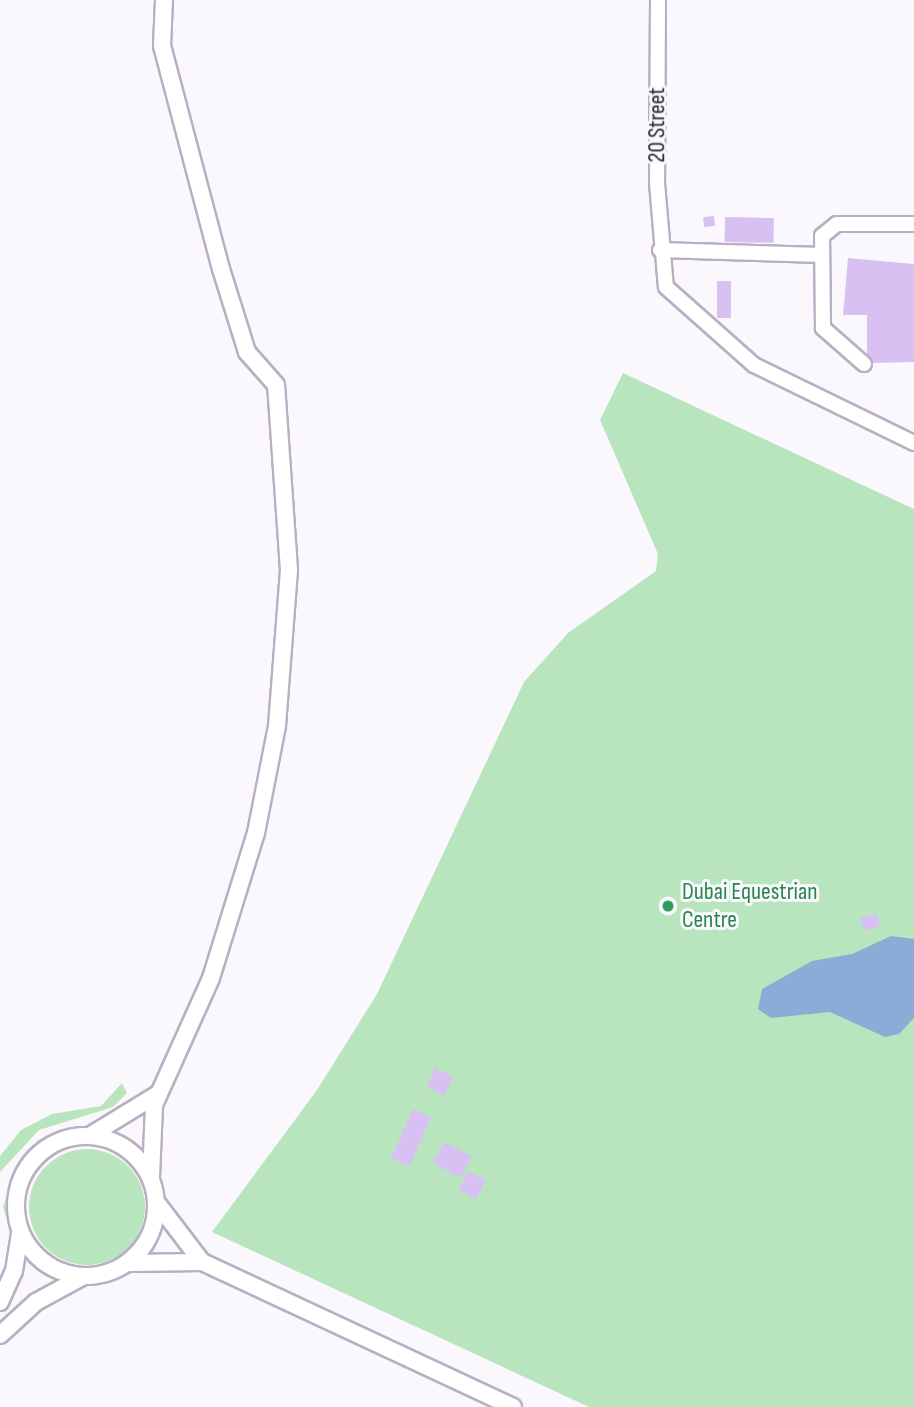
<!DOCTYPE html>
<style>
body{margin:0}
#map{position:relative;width:914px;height:1407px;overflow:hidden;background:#faf8fc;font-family:"Sofia Sans Condensed",sans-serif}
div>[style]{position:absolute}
.green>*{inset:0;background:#b9e5be}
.round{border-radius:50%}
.water>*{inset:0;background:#8aadd7}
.building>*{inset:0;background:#d8c1f2;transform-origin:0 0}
.roads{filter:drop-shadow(2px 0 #b9afc4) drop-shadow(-2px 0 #b9afc4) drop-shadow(0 2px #b9afc4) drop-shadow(0 -2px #b9afc4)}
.minor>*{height:14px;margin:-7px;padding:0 7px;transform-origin:7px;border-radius:7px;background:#fff}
.tertiary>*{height:16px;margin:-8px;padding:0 8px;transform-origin:8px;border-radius:8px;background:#fff}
.tertiary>.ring{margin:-8px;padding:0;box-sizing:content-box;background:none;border:16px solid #fff;border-radius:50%}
.dots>*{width:19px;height:19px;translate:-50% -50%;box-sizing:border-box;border:4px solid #faf8fc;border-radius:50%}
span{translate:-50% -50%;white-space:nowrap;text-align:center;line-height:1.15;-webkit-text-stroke:6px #faf8fc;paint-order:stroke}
.street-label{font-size:24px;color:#2a262e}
.leisure-label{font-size:24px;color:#27864d}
.left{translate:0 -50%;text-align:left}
</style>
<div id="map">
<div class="green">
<i style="clip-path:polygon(623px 373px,914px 509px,914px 1407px,589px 1407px,212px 1232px,317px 1090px,377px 994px,524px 682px,568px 633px,656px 571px,658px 554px,600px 420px)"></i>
<i style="clip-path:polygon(122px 1083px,127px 1093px,113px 1107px,39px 1130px,0 1172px,0 1156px,21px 1130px,52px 1114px,101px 1106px)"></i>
<i style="clip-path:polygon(68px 1131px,43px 1143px,22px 1162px,38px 1140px)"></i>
<i class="round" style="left:29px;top:1149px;width:116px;height:116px"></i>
<i style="clip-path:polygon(12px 1181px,8px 1209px,12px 1236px,3px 1207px)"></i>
</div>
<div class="water">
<i style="clip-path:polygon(891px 936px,914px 939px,914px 1018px,899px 1034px,885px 1037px,830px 1012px,771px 1018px,758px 1009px,762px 989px,812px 961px,852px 954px)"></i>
</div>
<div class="building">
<i style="left:714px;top:216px;width:10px;height:11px;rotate:84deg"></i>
<i style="left:725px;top:217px;width:49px;height:25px;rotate:1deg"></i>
<i style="clip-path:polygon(848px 258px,914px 264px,914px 362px,873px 363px,867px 354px,867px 315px,843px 315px)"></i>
<i style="left:717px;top:281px;width:14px;height:37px"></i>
<i style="left:877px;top:914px;width:13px;height:17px;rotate:77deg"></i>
<i style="left:435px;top:1068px;width:20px;height:21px;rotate:24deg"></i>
<i style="left:413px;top:1109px;width:20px;height:54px;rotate:24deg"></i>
<i style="left:444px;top:1142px;width:31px;height:24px;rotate:27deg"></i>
<i style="left:468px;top:1171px;width:20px;height:21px;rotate:27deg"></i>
</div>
<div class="roads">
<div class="minor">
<i style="left:658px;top:0;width:183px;rotate:90.3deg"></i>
<i style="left:657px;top:183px;width:104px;rotate:85.1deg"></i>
<i style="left:666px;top:287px;width:118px;rotate:41.6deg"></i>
<i style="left:754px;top:365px;width:178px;rotate:26deg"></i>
<i style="left:660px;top:250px;width:161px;rotate:1.8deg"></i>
<i style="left:864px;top:364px;width:55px;rotate:-138.7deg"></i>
<i style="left:823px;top:328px;width:92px;rotate:-90.6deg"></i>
<i style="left:822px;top:236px;width:19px;rotate:-39deg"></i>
<i style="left:837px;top:224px;width:77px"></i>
</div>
<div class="tertiary">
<i style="left:91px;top:1135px;width:79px;rotate:-31.5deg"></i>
<i class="ring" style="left:16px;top:1136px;width:124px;height:124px"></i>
<i style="left:151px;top:1177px;width:72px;rotate:-87.6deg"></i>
<i style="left:154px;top:1105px;width:139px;rotate:-65.8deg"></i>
<i style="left:211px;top:978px;width:152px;rotate:-72.8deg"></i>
<i style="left:256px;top:833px;width:109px;rotate:-78.9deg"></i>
<i style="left:277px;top:726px;width:156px;rotate:-85.6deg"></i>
<i style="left:289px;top:570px;width:185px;rotate:-94deg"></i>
<i style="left:276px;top:385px;width:44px;rotate:-131.3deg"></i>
<i style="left:247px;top:352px;width:87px;rotate:-107.4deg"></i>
<i style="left:221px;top:269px;width:231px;rotate:-104.8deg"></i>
<i style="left:162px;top:46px;width:46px;rotate:-87.5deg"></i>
<i style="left:157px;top:1203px;width:74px;rotate:52.7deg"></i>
<i style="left:129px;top:1263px;width:73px;rotate:-0.8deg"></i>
<i style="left:202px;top:1262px;width:343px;rotate:25deg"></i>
<i style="left:0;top:1302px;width:34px;rotate:-66deg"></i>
<i style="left:14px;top:1271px;width:38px;rotate:-81deg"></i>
<i style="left:0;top:1335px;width:49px;rotate:-42.5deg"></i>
<i style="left:36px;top:1302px;width:52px;rotate:-28.5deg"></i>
</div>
</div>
<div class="dots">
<i style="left:668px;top:906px;background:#2e9e5b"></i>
</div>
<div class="street-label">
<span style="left:657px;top:125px;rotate:-90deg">20 Street</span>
</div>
<div class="leisure-label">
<span class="left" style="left:682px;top:906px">Dubai Equestrian<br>Centre</span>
</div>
</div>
